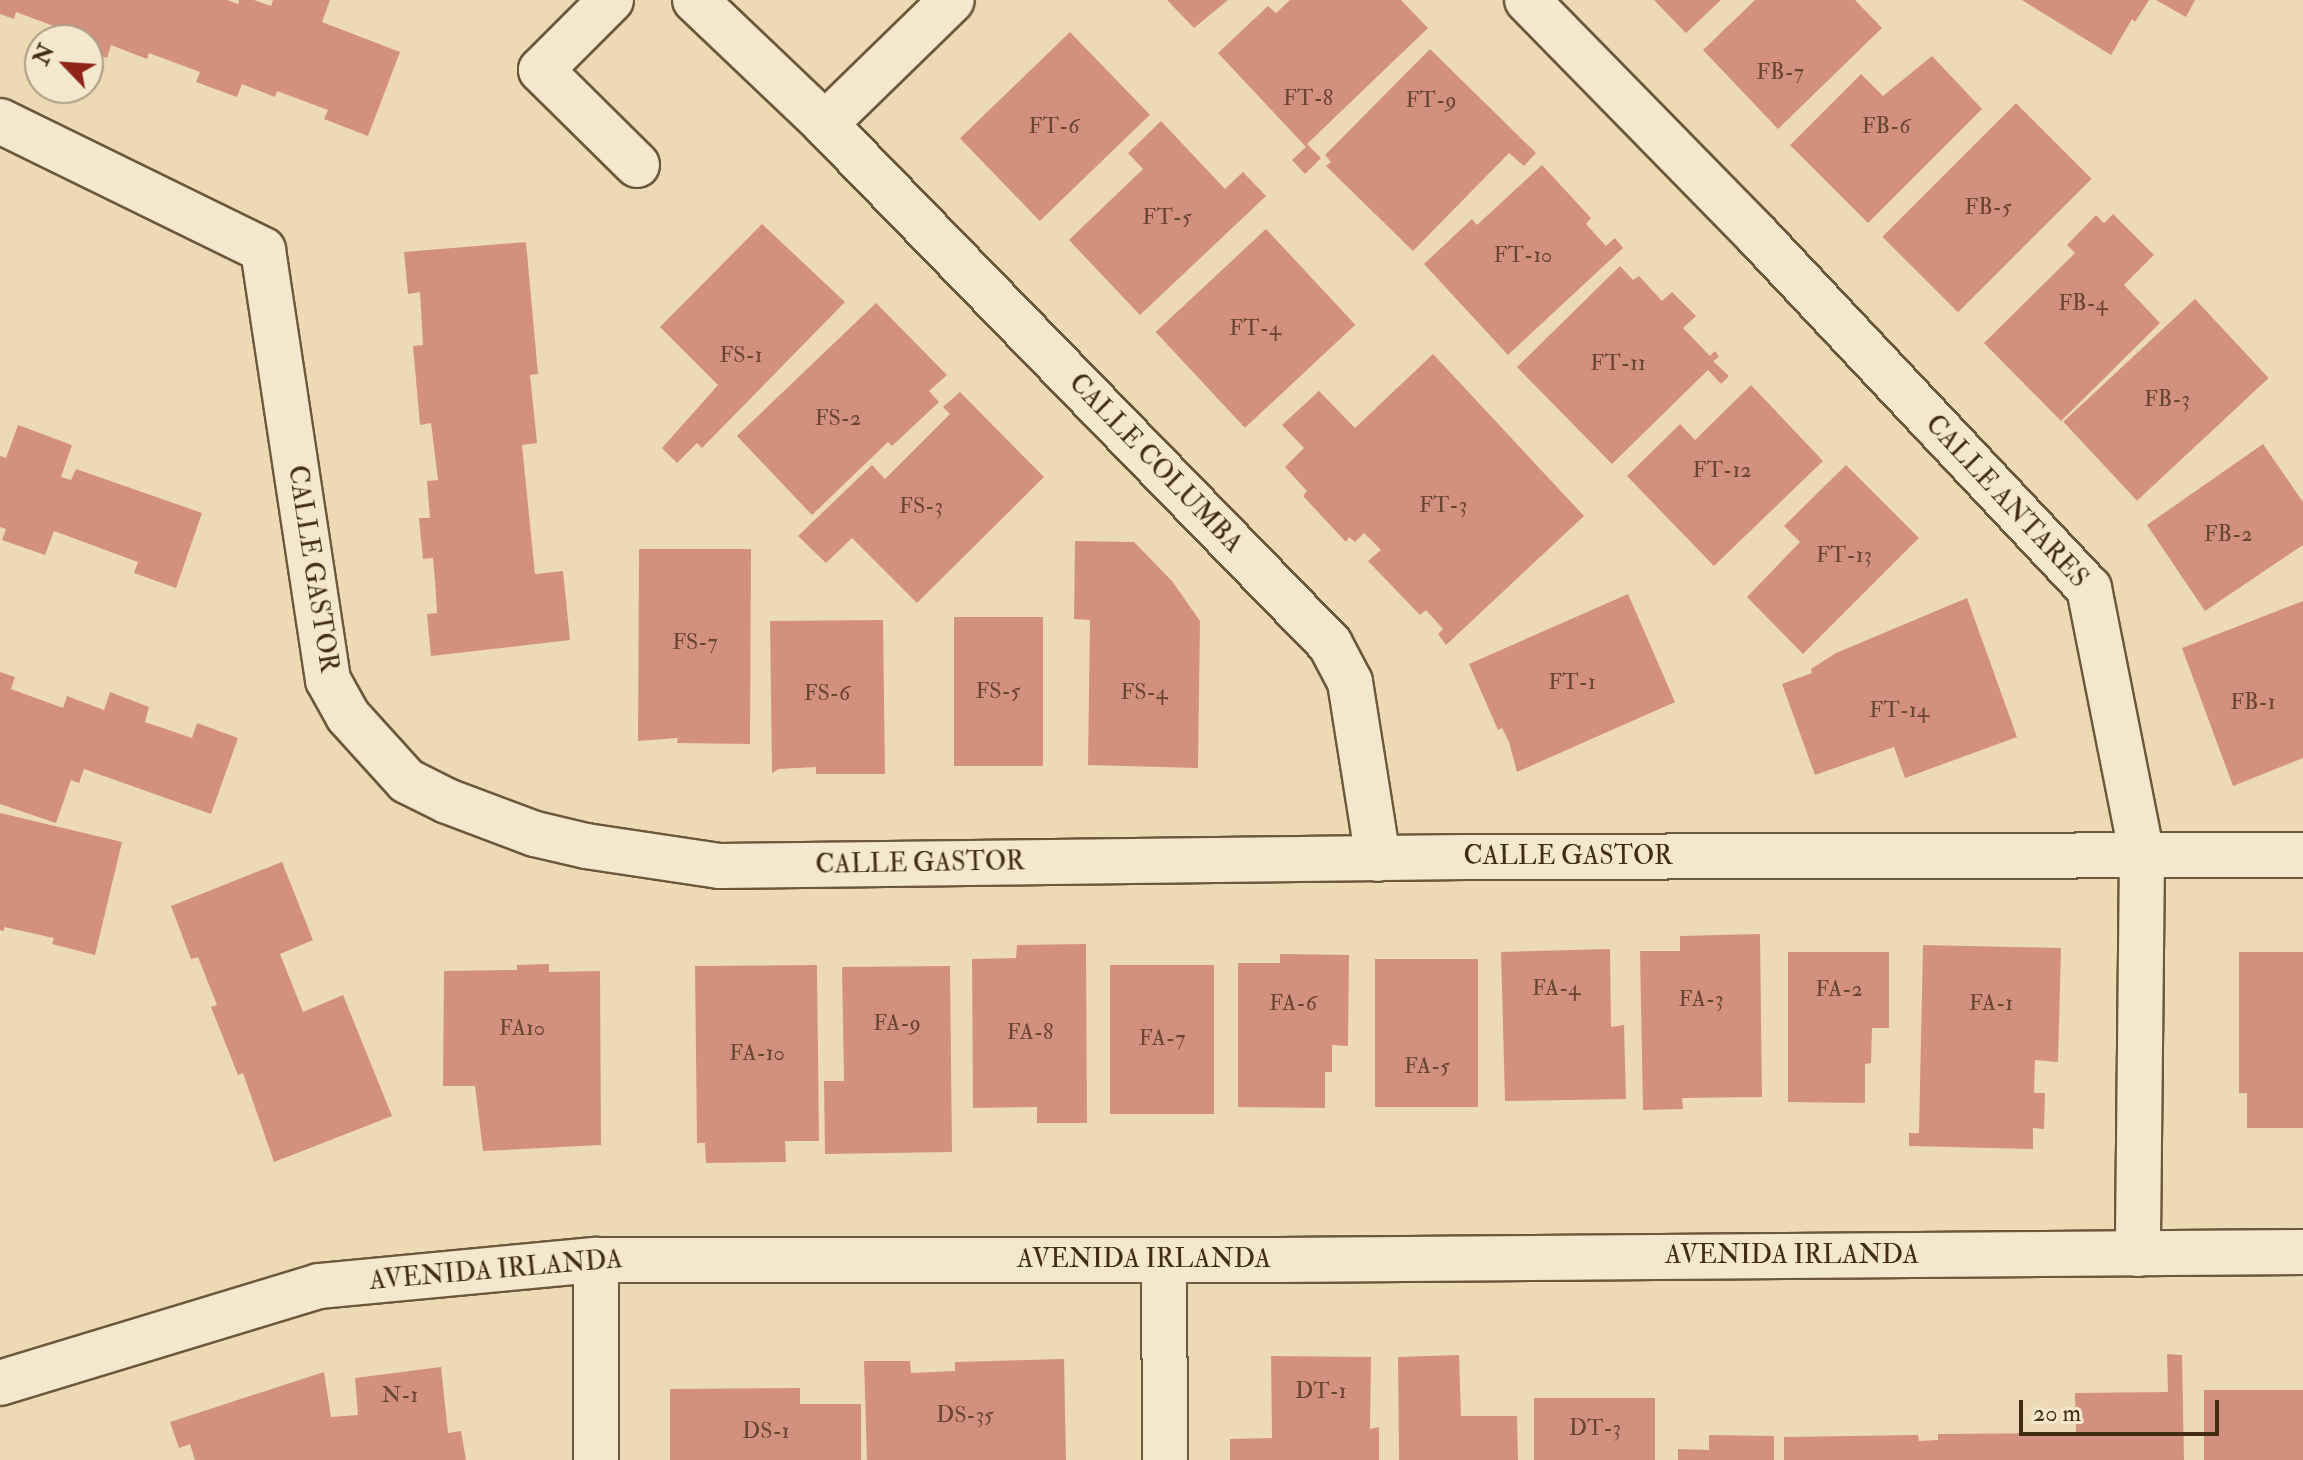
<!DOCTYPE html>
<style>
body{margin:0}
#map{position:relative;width:2303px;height:1460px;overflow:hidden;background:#ecdab4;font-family:"IM FELL Double Pica",serif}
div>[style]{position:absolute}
.building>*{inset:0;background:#d4907f;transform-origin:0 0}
.roads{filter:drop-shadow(2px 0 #6c583a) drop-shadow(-2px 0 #6c583a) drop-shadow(0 2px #6c583a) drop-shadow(0 -2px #6c583a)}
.minor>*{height:44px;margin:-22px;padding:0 22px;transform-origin:22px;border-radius:22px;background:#f3e7ce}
span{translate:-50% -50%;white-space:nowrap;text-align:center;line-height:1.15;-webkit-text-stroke:7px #f3e7ce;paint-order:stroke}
.number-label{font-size:22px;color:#66462d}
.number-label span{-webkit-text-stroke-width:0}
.street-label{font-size:26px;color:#422d12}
.north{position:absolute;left:24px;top:24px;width:80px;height:80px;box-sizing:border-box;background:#f3e7ce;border:2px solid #ac9d83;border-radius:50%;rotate:295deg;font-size:22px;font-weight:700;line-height:32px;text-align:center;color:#422d12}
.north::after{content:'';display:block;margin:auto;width:28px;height:36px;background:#8f2418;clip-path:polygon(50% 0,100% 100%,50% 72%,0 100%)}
.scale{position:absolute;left:2019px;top:1400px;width:200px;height:36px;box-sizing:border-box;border:4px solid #422d12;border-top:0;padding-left:10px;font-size:24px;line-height:28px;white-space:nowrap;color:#422d12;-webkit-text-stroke:6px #f3e7ce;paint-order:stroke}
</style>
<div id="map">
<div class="building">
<i style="clip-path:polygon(0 0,227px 0,238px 4px,239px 0,254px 0,271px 6px,273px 0,330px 0,322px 22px,400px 52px,368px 136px,324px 119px,328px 110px,277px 91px,275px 97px,242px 84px,237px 97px,196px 82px,200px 72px,149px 53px,147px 59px,111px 45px,107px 58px,88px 51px,88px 40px,67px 40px,70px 32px,16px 12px,14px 19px,0 14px)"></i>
<i style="clip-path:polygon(1167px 0,1228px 0,1194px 28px)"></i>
<i style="clip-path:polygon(1290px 0,1401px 0,1428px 28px,1307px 144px,1321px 158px,1305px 174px,1292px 160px,1306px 147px,1218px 53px,1268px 6px,1276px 13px)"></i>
<i style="clip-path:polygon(1654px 0,1721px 0,1686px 33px)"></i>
<i style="clip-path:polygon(1755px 0,1855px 0,1882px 28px,1778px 129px,1703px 50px)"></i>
<i style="clip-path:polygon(2022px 0,2149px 0,2135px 22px,2132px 19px,2111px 55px)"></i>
<i style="clip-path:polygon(2156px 0,2195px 0,2186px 17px)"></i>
<i style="left:1070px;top:32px;width:115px;height:153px;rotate:46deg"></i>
<i style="clip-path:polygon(1430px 49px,1536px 153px,1524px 166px,1509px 153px,1413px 251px,1326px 166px,1331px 162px,1325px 155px)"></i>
<i style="clip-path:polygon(1932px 56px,1982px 109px,1868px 223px,1790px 145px,1861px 74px,1883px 96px)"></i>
<i style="left:2016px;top:103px;width:107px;height:189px;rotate:45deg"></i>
<i style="clip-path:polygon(1161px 121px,1225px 189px,1243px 172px,1266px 196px,1140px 315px,1069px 240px,1143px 169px,1128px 153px)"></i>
<i style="clip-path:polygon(1542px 165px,1591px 218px,1586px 224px,1606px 246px,1615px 238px,1623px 248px,1508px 355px,1424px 264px,1472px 219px,1477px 225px)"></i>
<i style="clip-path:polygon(2113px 214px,2154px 255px,2124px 285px,2160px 323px,2061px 421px,1984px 343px,2075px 253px,2067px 245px,2096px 215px,2104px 223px)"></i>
<i style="clip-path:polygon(762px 224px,845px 302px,702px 448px,697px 443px,677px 463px,662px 448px,718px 385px,660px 327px)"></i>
<i style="left:1266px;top:229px;width:131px;height:151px;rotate:47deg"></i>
<i style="clip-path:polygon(526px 242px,538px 374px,530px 375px,537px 443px,522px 445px,535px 574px,563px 571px,570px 640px,431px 656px,427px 614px,437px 613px,435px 580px,433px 558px,423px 559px,419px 518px,430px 518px,427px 481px,438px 480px,431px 423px,420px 425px,413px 346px,423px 345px,420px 292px,408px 294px,404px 252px)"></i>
<i style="clip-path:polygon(1620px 266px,1633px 280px,1639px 276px,1662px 301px,1672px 292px,1696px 316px,1683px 328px,1710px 356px,1715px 351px,1719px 357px,1713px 361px,1729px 376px,1721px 384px,1708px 370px,1612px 464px,1517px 367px)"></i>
<i style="left:2195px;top:299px;width:108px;height:180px;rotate:47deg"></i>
<i style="clip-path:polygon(876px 303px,947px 375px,929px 391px,939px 402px,892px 446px,888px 442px,812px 515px,737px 436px)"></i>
<i style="clip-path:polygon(1433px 354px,1584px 516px,1446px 645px,1438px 634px,1443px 629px,1426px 610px,1420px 615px,1368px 561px,1381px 550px,1364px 533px,1355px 542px,1349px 537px,1346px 542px,1303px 496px,1307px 491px,1285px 467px,1304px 448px,1282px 425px,1319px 391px,1355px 428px)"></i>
<i style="clip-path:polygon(1751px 385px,1823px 461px,1714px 566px,1627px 476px,1680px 424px,1695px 440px)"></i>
<i style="clip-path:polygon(960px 392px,1044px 477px,917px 603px,852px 538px,826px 563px,798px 536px,872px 465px,885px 479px,950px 414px,943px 407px)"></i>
<i style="clip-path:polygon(18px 425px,72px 445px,61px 477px,71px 480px,76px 469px,202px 513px,176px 588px,134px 573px,138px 562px,54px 531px,45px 555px,2px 540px,6px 529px,0 527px,0 456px,6px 458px)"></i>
<i style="clip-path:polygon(2263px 444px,2303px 502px,2303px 545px,2205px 611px,2147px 525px)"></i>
<i style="clip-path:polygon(1846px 465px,1919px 538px,1803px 654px,1747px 597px,1800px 542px,1784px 526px)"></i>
<i style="clip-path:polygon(1075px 541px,1134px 542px,1172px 581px,1200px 621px,1198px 768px,1088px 765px,1090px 620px,1074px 619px)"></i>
<i style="clip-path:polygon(639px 549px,751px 549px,750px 744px,677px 743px,678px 738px,638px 741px)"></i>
<i style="clip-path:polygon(1628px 594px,1675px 702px,1517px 772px,1509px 742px,1502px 728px,1498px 730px,1469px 664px)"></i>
<i style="clip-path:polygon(1967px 598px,2017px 737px,1905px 778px,1894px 747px,1815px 775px,1782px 684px,1812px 673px,1811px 669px,1836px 653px)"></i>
<i style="clip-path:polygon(2303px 601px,2303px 758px,2233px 786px,2182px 648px)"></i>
<i style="left:954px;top:617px;width:89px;height:149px"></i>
<i style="clip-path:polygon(883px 620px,885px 774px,816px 774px,816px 767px,779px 769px,772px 773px,770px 621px)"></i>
<i style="clip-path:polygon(0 672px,15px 677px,11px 689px,63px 708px,67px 696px,104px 710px,110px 692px,149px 707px,145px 722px,192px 738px,197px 723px,238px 738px,211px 814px,84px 769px,79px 783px,71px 780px,56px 823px,0 804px)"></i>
<i style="clip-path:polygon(0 813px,122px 842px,95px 955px,52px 944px,54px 938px,4px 927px,4px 931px,0 930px)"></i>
<i style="clip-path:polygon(282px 862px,313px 940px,280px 954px,303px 1012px,343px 995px,392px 1116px,274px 1162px,243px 1073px,238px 1075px,211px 1007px,217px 1005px,198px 957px,191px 959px,171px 906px)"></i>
<i style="clip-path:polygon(1760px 934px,1762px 1097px,1682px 1098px,1683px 1109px,1643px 1110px,1640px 951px,1680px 951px,1680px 936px)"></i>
<i style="clip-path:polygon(1086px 944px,1087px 1123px,1037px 1123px,1037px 1107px,973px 1108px,972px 959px,1016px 958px,1017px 945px)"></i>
<i style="clip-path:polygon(1923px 945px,2061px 948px,2058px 1062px,2035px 1060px,2034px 1093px,2045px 1093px,2044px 1129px,2033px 1128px,2033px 1149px,1909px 1146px,1909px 1133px,1919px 1133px)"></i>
<i style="clip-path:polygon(1610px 949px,1611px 1027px,1624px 1025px,1626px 1099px,1505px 1101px,1501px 952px)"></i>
<i style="clip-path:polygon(1788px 952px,1889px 952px,1889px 1028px,1872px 1028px,1871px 1063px,1865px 1064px,1865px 1103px,1788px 1102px)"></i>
<i style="clip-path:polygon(2239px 952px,2303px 952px,2303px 1128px,2247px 1128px,2247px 1093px,2239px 1093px)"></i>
<i style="clip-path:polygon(1280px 954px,1349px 955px,1348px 1046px,1332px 1045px,1332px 1072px,1325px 1072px,1325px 1108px,1238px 1107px,1238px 963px,1280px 963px)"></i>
<i style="left:1375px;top:959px;width:103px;height:148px"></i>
<i style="clip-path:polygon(549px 964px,549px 972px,600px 971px,601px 1145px,483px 1151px,475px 1086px,443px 1086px,444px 971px,517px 970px,517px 965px)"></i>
<i style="clip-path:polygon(817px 965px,819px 1141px,785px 1141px,786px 1162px,706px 1163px,705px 1143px,697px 1143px,695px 966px)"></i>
<i style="left:1110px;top:965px;width:104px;height:149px"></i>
<i style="clip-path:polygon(950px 966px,952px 1152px,825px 1154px,824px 1081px,844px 1081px,842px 967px)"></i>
<i style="clip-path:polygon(2167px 1354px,2182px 1355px,2184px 1460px,1784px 1460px,1784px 1437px,1918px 1435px,1919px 1441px,1938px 1440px,1938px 1434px,2076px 1433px,2075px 1393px,2168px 1392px)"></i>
<i style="clip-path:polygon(1459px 1355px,1461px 1416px,1517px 1416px,1518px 1460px,1399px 1460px,1398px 1357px)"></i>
<i style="clip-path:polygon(1271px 1356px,1371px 1357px,1370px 1429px,1379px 1427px,1379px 1460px,1230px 1460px,1230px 1439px,1272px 1438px)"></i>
<i style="clip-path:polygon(1064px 1359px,1066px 1460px,867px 1460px,864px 1361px,910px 1361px,911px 1373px,955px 1371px,955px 1362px)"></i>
<i style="clip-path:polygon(441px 1367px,448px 1433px,461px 1431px,466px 1460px,195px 1460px,190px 1444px,179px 1448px,170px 1422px,324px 1372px,331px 1417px,358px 1415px,355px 1378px)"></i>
<i style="clip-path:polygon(800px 1388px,800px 1404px,861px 1404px,861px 1460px,670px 1460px,670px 1389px)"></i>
<i style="left:2303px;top:1390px;width:70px;height:99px;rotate:90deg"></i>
<i style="left:1534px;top:1398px;width:121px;height:62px"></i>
<i style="clip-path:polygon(1709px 1435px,1774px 1436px,1774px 1460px,1678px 1460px,1678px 1449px,1709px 1450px)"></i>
</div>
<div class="roads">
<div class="minor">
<i style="left:611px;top:0;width:99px;rotate:135deg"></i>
<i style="left:541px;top:70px;width:135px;rotate:44.7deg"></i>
<i style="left:695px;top:0;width:180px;rotate:43.6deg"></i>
<i style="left:825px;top:124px;width:725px;rotate:45.84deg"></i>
<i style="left:1330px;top:644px;width:43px;rotate:62.2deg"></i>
<i style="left:1350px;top:682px;width:179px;rotate:81deg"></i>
<i style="left:1527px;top:0;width:329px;rotate:45.6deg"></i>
<i style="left:1757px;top:235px;width:485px;rotate:46.8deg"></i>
<i style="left:2089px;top:588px;width:273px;rotate:78.8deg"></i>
<i style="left:2142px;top:856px;width:398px;rotate:90.6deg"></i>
<i style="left:0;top:121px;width:293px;rotate:26.1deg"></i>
<i style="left:263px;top:250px;width:435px;rotate:81.4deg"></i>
<i style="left:328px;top:680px;width:41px;rotate:60.9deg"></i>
<i style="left:348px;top:716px;width:88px;rotate:47.8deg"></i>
<i style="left:407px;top:781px;width:45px;rotate:26.6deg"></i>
<i style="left:447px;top:801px;width:94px;rotate:20.6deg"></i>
<i style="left:535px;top:834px;width:52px;rotate:13.2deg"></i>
<i style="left:586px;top:846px;width:135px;rotate:8.5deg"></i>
<i style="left:720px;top:866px;width:745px;rotate:-0.69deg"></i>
<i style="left:1465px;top:857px;width:838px;rotate:-0.14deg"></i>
<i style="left:825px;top:124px;width:177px;rotate:-44.3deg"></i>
<i style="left:1164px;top:1260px;width:200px;rotate:89.7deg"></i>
<i style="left:0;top:1383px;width:333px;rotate:-16.9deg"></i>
<i style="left:319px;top:1286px;width:278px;rotate:-5.4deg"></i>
<i style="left:596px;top:1260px;width:681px"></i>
<i style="left:1277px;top:1260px;width:1026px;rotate:-0.45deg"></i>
<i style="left:596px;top:1460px;width:200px;rotate:-90deg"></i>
</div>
</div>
<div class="number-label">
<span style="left:1780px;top:73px">FB-7</span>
<span style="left:1308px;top:99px">FT-8</span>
<span style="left:1431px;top:101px">FT-9</span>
<span style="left:1054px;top:127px">FT-6</span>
<span style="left:1886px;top:127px">FB-6</span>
<span style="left:1988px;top:208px">FB-5</span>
<span style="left:1167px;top:218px">FT-5</span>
<span style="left:1523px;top:256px">FT-10</span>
<span style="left:2083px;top:304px">FB-4</span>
<span style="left:1255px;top:329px">FT-4</span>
<span style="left:741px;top:356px">FS-1</span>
<span style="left:1618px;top:364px">FT-11</span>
<span style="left:2167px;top:400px">FB-3</span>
<span style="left:838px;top:419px">FS-2</span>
<span style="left:1722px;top:471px">FT-12</span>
<span style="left:1443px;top:506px">FT-3</span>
<span style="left:921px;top:507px">FS-3</span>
<span style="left:2228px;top:535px">FB-2</span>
<span style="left:1844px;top:556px">FT-13</span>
<span style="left:695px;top:643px">FS-7</span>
<span style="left:1572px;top:683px">FT-1</span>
<span style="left:998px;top:692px">FS-5</span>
<span style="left:1144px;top:693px">FS-4</span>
<span style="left:827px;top:694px">FS-6</span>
<span style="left:2253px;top:703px">FB-1</span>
<span style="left:1899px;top:711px">FT-14</span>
<span style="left:1556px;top:989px">FA-4</span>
<span style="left:1839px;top:990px">FA-2</span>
<span style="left:1701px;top:1000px">FA-3</span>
<span style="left:1293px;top:1004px">FA-6</span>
<span style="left:1991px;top:1004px">FA-1</span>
<span style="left:897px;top:1024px">FA-9</span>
<span style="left:522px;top:1029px">FA10</span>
<span style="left:1030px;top:1033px">FA-8</span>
<span style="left:1162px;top:1039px">FA-7</span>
<span style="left:757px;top:1054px">FA-10</span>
<span style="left:1427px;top:1067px">FA-5</span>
<span style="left:1321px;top:1392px">DT-1</span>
<span style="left:400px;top:1396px">N-1</span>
<span style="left:965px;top:1416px">DS-35</span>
<span style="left:1595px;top:1429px">DT-3</span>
<span style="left:766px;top:1432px">DS-1</span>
</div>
<div class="street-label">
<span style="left:1155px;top:464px;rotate:46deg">CALLE COLUMBA</span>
<span style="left:2006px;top:502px;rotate:47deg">CALLE ANTARES</span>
<span style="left:312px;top:569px;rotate:81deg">CALLE GASTOR</span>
<span style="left:1568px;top:857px">CALLE GASTOR</span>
<span style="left:920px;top:864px;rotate:-1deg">CALLE GASTOR</span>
<span style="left:1792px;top:1256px">AVENIDA IRLANDA</span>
<span style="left:1144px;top:1260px">AVENIDA IRLANDA</span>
<span style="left:496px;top:1271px;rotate:-5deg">AVENIDA IRLANDA</span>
</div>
<div class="north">N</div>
<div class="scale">20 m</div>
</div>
